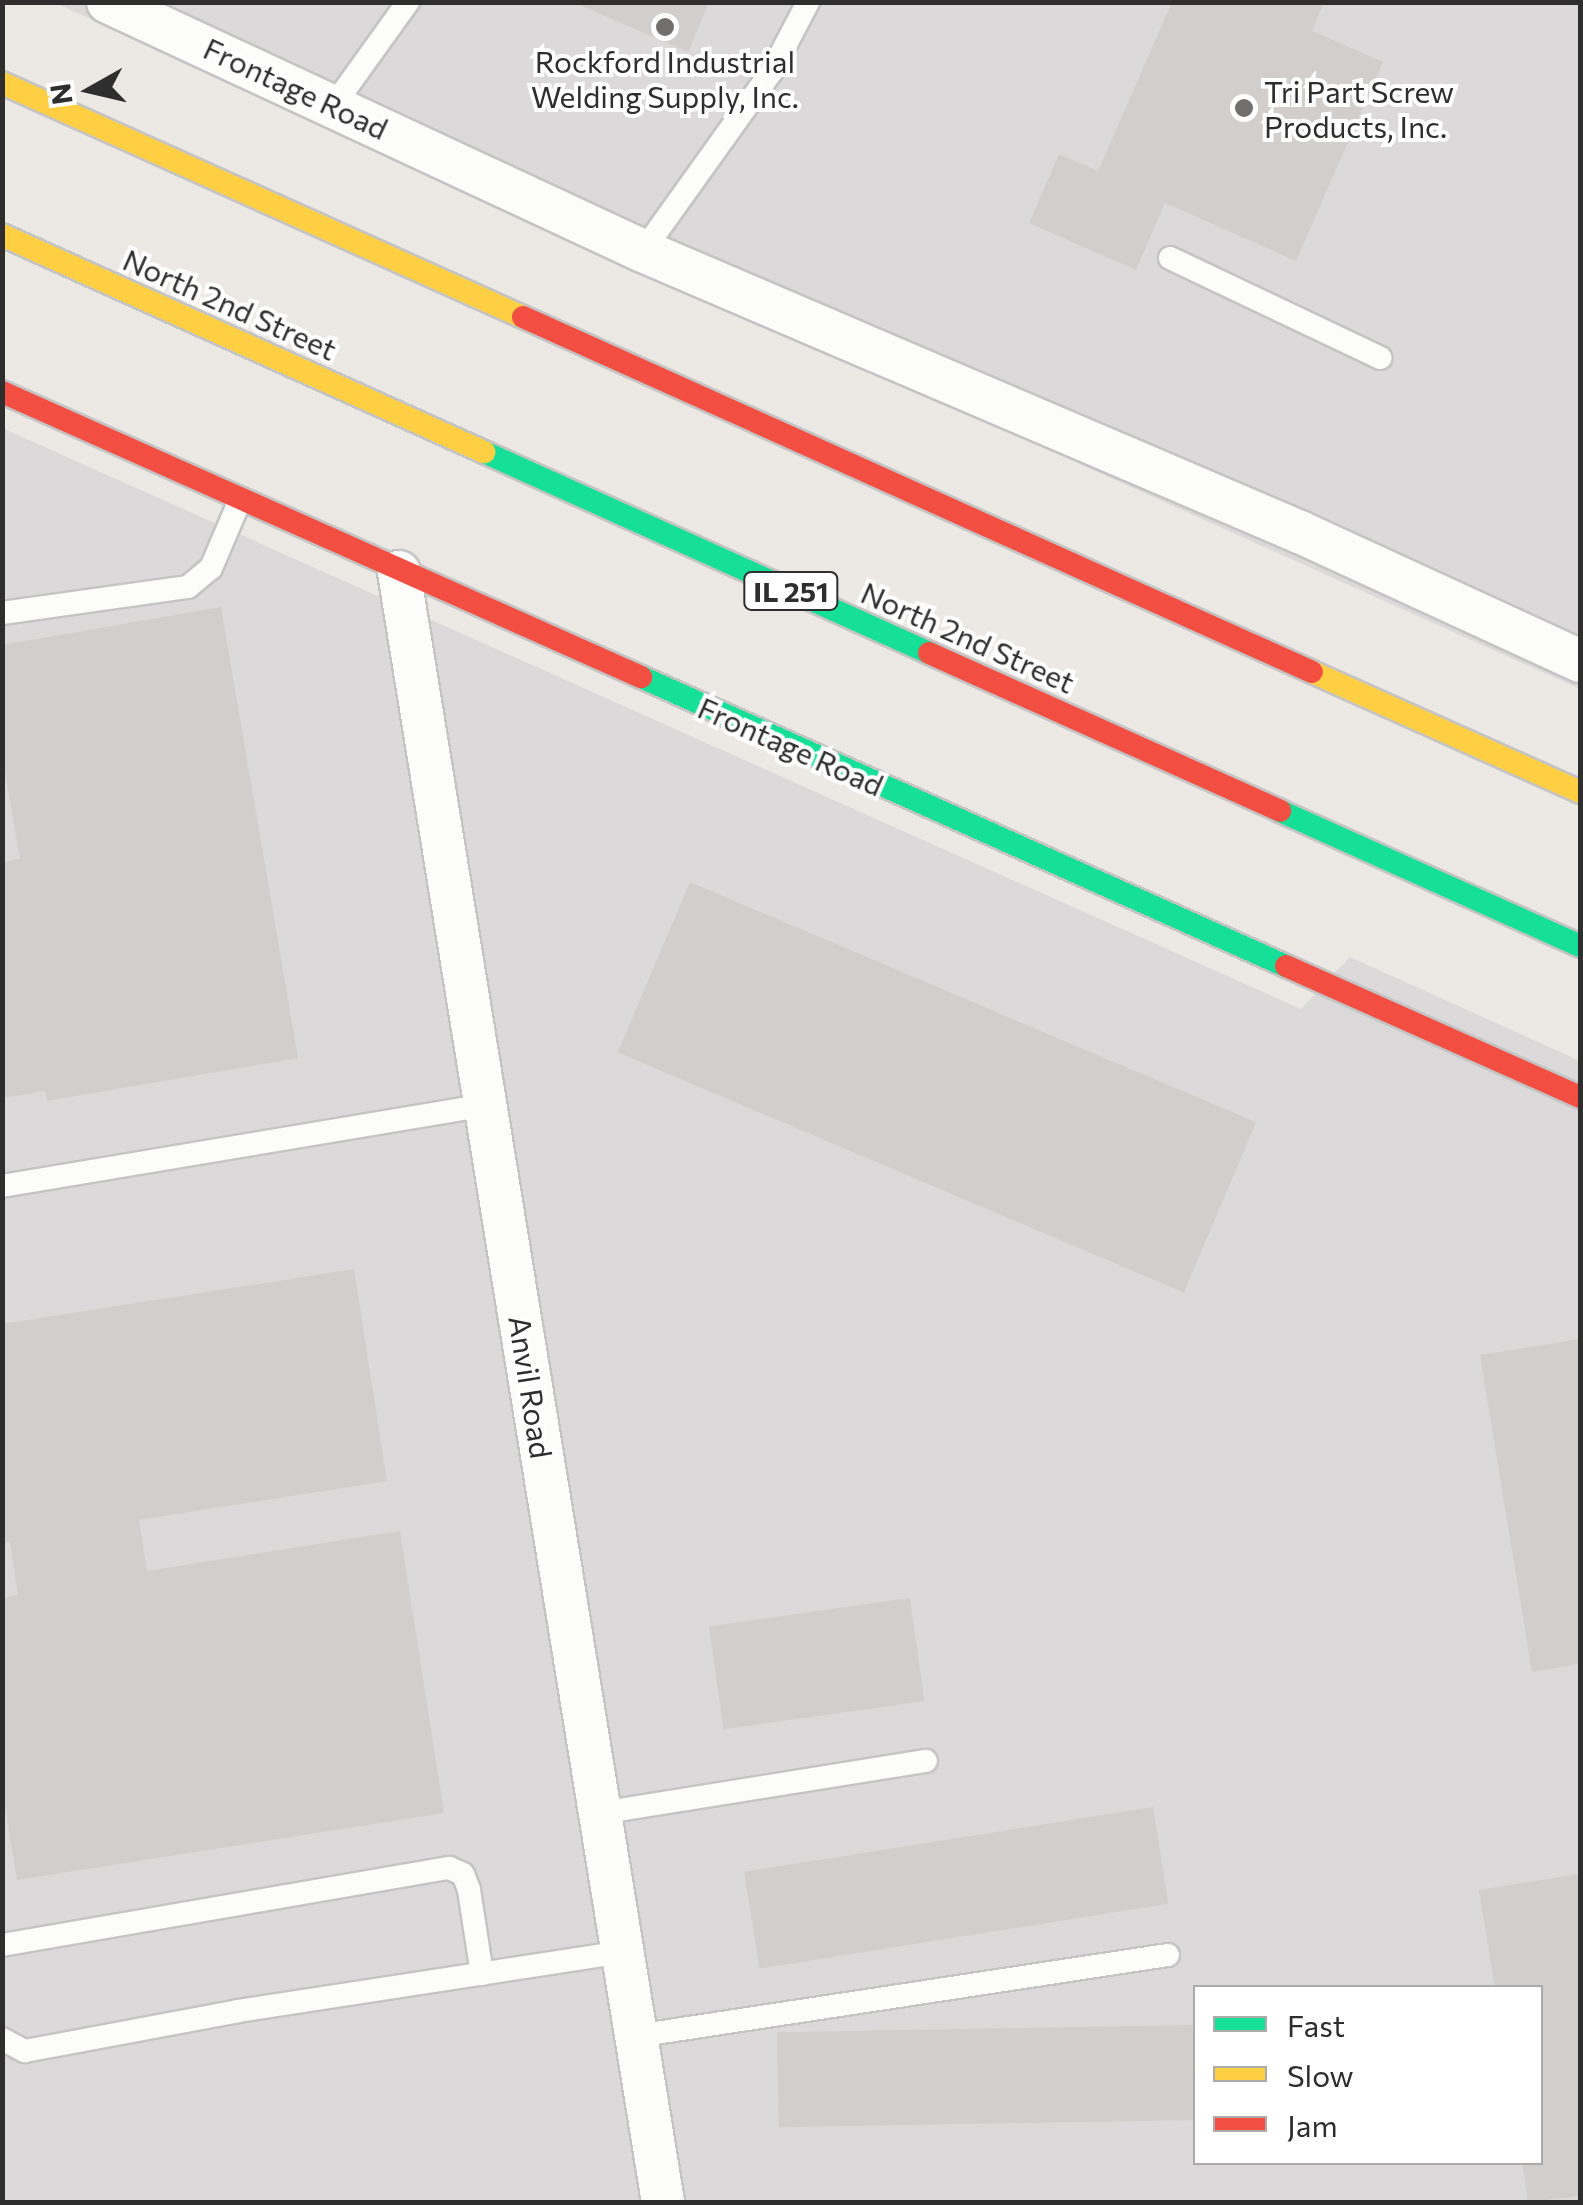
<!DOCTYPE html>
<style>
body{margin:0}
#map{position:relative;width:1583px;height:2205px;overflow:hidden;background:#ece8e4;font-family:Commissioner,sans-serif}
div>[style]{position:absolute}
.industrial>*{inset:0;background:#dcd9db}
.building>*{inset:0;background:#d1cecb;transform-origin:0 0}
.roads{filter:drop-shadow(2px 0 #c5c4c5) drop-shadow(-2px 0 #c5c4c5) drop-shadow(0 2px #c5c4c5) drop-shadow(0 -2px #c5c4c5)}
.lane>*{height:22px;margin:-11px;padding:0 11px;transform-origin:11px;border-radius:11px;background:#fcfcfb}
.street>*{height:42px;margin:-21px;padding:0 21px;transform-origin:21px;border-radius:21px;background:#fcfcfb}
.fast>*{height:22px;margin:-11px;padding:0 11px;transform-origin:11px;border-radius:11px;background:#16e098}
.slow>*{height:22px;margin:-11px;padding:0 11px;transform-origin:11px;border-radius:11px;background:#ffcf43}
.jam>*{height:22px;margin:-11px;padding:0 11px;transform-origin:11px;border-radius:11px;background:#f24e42}
.dots>*{width:28px;height:28px;translate:-50% -50%;box-sizing:border-box;border:5px solid #fff;border-radius:50%}
span{translate:-50% -50%;white-space:nowrap;text-align:center;line-height:1.15;-webkit-text-stroke:8px #fff;paint-order:stroke}
.shield-label span{padding:2px 8px;background:#fff;border:2px solid;border-radius:8px;-webkit-text-stroke-width:0}
.shield-label{font-size:28px;color:#2e2e2e;font-weight:700}
.poi-label{font-size:30px;color:#2e2e2e}
.left{translate:0 -50%;text-align:left}
.street-label{font-size:30px;color:#2e2e2e}
.frame{position:absolute;inset:0;border:5px solid #2e2e2e;pointer-events:none}
.legend{position:absolute;left:1193px;top:1985px;width:350px;height:180px;box-sizing:border-box;background:#fff;border:2px solid #ababab;margin:0;padding:12px 18px;list-style:none;font-size:30px;color:#2e2e2e}
.legend li{display:flex;align-items:center;gap:20px;height:50px}
.legend b{width:50px;border:2px solid #ababab}
.north{position:absolute;left:40px;top:40px;width:100px;height:100px;-webkit-text-stroke:8px #fff;paint-order:stroke;rotate:262deg;font-size:28px;font-weight:700;line-height:40px;text-align:center;color:#2e2e2e}
.north::after{content:'';display:block;margin:auto;width:35px;height:45px;background:#2e2e2e;clip-path:polygon(50% 0,100% 100%,50% 72%,0 100%)}
</style>
<div id="map">
<div class="industrial">
<i style="clip-path:polygon(55px 3px,1580px 3px,1580px 689px)"></i>
<i style="clip-path:polygon(evenodd,2px 428px,1301px 1009px,1350px 957px,1580px 1061px,1580px 2202px,3px 2202px,2px 428px,1196px 1988px,1540px 1988px,1540px 2162px,1196px 2162px,1196px 1988px)"></i>
</div>
<div class="building">
<i style="clip-path:polygon(1172px 2px,1324px 2px,1312px 31px,1383px 62px,1296px 261px,1165px 203px,1136px 270px,1029px 223px,1059px 154px,1098px 171px)"></i>
<i style="clip-path:polygon(575px 3px,709px 3px,688px 52px)"></i>
<i style="clip-path:polygon(221px 607px,298px 1058px,47px 1101px,45px 1091px,2px 1098px,2px 862px,20px 859px,2px 754px,2px 645px)"></i>
<i style="left:690px;top:882px;width:615px;height:185px;rotate:23deg"></i>
<i style="clip-path:polygon(354px 1269px,387px 1481px,139px 1520px,147px 1571px,400px 1531px,444px 1813px,17px 1880px,2px 1789px,2px 1598px,18px 1595px,10px 1542px,2px 1543px,2px 1324px)"></i>
<i style="clip-path:polygon(1580px 1339px,1580px 1664px,1532px 1672px,1480px 1355px)"></i>
<i style="left:910px;top:1598px;width:104px;height:203px;rotate:82deg"></i>
<i style="left:1153px;top:1807px;width:98px;height:414px;rotate:81deg"></i>
<i style="clip-path:polygon(1580px 1874px,1580px 2196px,1528px 2202px,1522px 2162px,1540px 2162px,1540px 1988px,1495px 1988px,1479px 1890px)"></i>
<i style="left:1195px;top:2025px;width:95px;height:418px;rotate:89deg"></i>
</div>
<div class="roads">
<div class="lane">
<i style="left:334px;top:105px;width:127px;rotate:-54.3deg"></i>
<i style="left:643px;top:251px;width:221px;rotate:-54.4deg"></i>
<i style="left:772px;top:71px;width:78px;rotate:-62.4deg"></i>
<i style="left:1170px;top:258px;width:233px;rotate:25.4deg"></i>
<i style="left:2px;top:613px;width:188px;rotate:-8deg"></i>
<i style="left:188px;top:587px;width:30px;rotate:-40deg"></i>
<i style="left:211px;top:568px;width:74px;rotate:-66.9deg"></i>
<i style="left:2px;top:1186px;width:490px;rotate:-9.5deg"></i>
<i style="left:600px;top:1813px;width:330px;rotate:-9.1deg"></i>
<i style="left:2px;top:1945px;width:454px;rotate:-9.8deg"></i>
<i style="left:449px;top:1868px;width:15px;rotate:23deg"></i>
<i style="left:463px;top:1874px;width:17px;rotate:69deg"></i>
<i style="left:469px;top:1890px;width:85px;rotate:81.2deg"></i>
<i style="left:636px;top:2036px;width:538px;rotate:-8.66deg"></i>
<i style="left:2px;top:2039px;width:26px;rotate:28deg"></i>
<i style="left:25px;top:2051px;width:217px;rotate:-10.6deg"></i>
<i style="left:238px;top:2011px;width:389px;rotate:-8.7deg"></i>
</div>
<div class="street">
<i style="left:108px;top:2px;width:590px;rotate:24.96deg"></i>
<i style="left:643px;top:251px;width:717px;rotate:23.17deg"></i>
<i style="left:1302px;top:533px;width:306px;rotate:24.7deg"></i>
<i style="left:399px;top:572px;width:1651px;rotate:80.8deg"></i>
</div>
<div class="fast">
<i style="left:484px;top:452px;width:488px;rotate:24.3deg"></i>
<i style="left:641px;top:677px;width:707px;rotate:24.14deg"></i>
<i style="left:1280px;top:811px;width:329px;rotate:24.2deg"></i>
</div>
<div class="slow">
<i style="left:2px;top:83px;width:571px;rotate:24.19deg"></i>
<i style="left:2px;top:235px;width:529px;rotate:24.24deg"></i>
<i style="left:1312px;top:672px;width:294px;rotate:24.1deg"></i>
</div>
<div class="jam">
<i style="left:523px;top:317px;width:865px;rotate:24.22deg"></i>
<i style="left:2px;top:392px;width:700px;rotate:24.04deg"></i>
<i style="left:929px;top:653px;width:385px;rotate:24.2deg"></i>
<i style="left:1286px;top:966px;width:322px;rotate:24deg"></i>
</div>
</div>
<div class="dots">
<i style="left:665px;top:27px;background:#706f6e"></i>
<i style="left:1244px;top:108px;background:#706f6e"></i>
</div>
<div class="shield-label">
<span style="left:791px;top:591px">IL 251</span>
</div>
<div class="poi-label">
<span style="left:665px;top:78px">Rockford Industrial<br>Welding Supply, Inc.</span>
<span class="left" style="left:1264px;top:108px">Tri Part Screw<br>Products, Inc.</span>
</div>
<div class="street-label">
<span style="left:296px;top:88px;rotate:25deg">Frontage Road</span>
<span style="left:230px;top:304px;rotate:24deg">North 2nd Street</span>
<span style="left:968px;top:637px;rotate:24deg">North 2nd Street</span>
<span style="left:791px;top:746px;rotate:24deg">Frontage Road</span>
<span style="left:531px;top:1387px;rotate:81deg">Anvil Road</span>
</div>
<div class="frame"></div>
<ul class="legend">
<li><b style="height:12px;background:#16e098"></b>Fast</li>
<li><b style="height:12px;background:#ffcf43"></b>Slow</li>
<li><b style="height:12px;background:#f24e42"></b>Jam</li>
</ul>
<div class="north">N</div>
</div>
